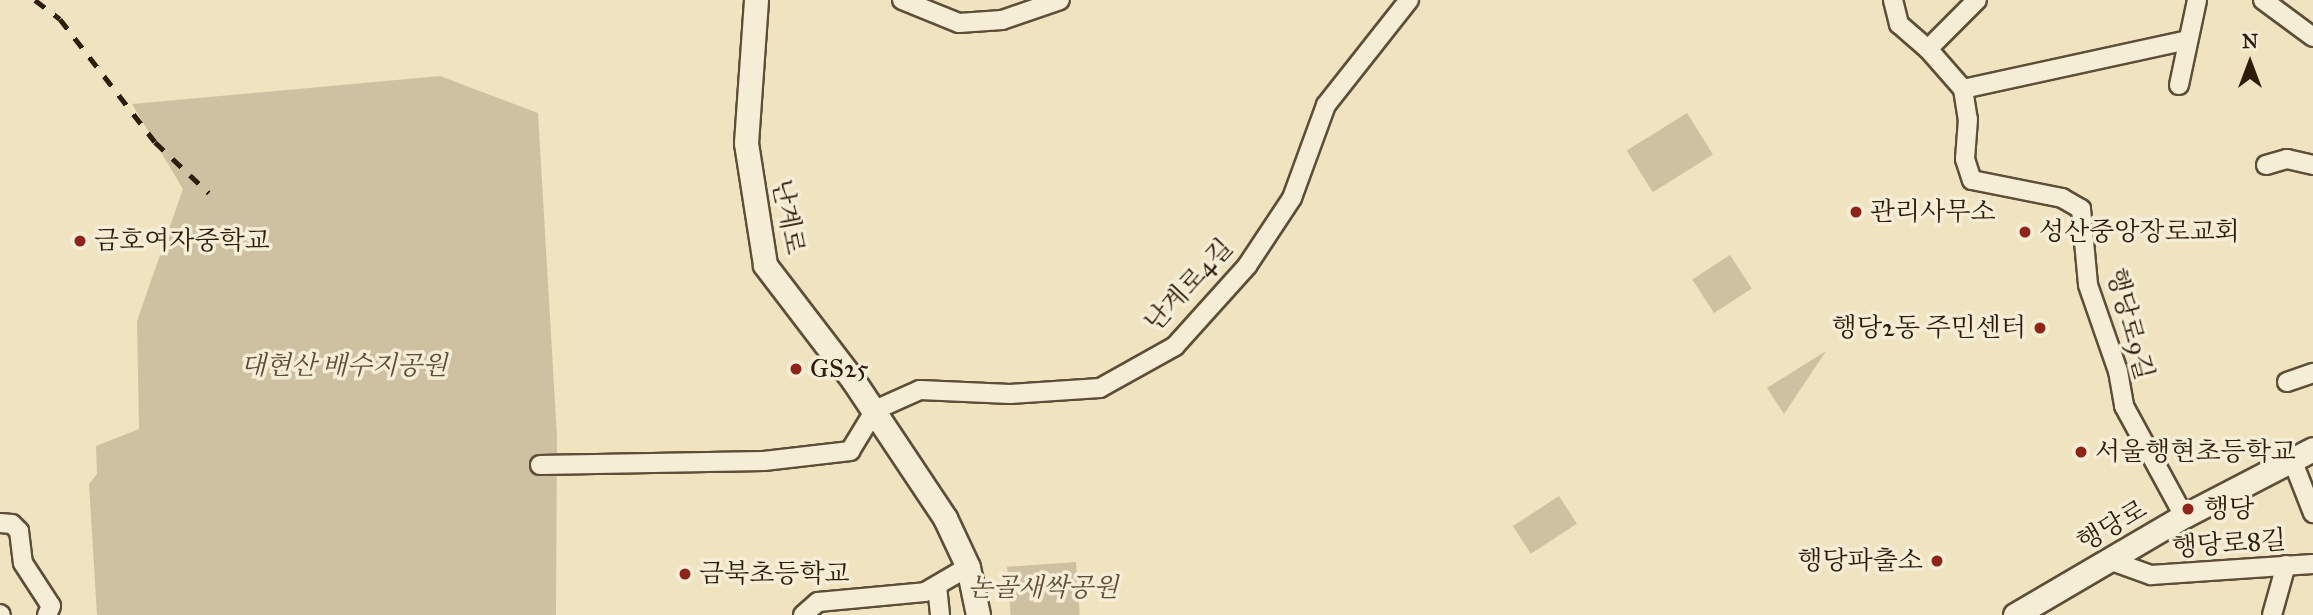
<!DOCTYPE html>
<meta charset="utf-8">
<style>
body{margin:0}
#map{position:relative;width:2313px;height:615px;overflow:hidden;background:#efe3c0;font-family:"IM FELL Great Primer","Noto Serif KR",serif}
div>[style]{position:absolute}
.green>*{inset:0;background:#cec1a1;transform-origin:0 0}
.roads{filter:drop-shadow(2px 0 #5e4e37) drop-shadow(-2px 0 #5e4e37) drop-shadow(0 2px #5e4e37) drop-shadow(0 -2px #5e4e37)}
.street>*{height:18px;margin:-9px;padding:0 9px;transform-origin:9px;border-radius:9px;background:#f5edd6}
.secondary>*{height:23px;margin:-11.5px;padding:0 11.5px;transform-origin:11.5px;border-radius:11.5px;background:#f5edd6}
.rail>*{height:5px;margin-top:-2.5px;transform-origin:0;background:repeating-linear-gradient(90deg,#2e1c09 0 12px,transparent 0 24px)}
.dots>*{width:19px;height:19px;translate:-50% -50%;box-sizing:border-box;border:4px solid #f5edd6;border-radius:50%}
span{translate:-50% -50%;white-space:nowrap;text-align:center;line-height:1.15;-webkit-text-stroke:7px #f5edd6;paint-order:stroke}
.poi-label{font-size:26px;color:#2e1c09}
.left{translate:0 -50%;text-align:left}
.right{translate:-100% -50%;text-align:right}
.street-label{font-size:26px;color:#2e1c09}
.park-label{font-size:26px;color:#5e4e37;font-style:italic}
.north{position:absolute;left:2215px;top:28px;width:70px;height:70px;-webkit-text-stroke:5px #f5edd6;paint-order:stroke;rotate:0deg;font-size:19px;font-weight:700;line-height:28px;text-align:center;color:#2e1c09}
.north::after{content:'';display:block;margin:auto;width:24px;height:32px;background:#2e1c09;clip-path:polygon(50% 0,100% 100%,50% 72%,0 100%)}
</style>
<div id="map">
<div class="green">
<i style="clip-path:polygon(440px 76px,538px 113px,557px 437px,556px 615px,97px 615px,89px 484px,97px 474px,96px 446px,139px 429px,137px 321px,183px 189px,132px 104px)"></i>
<i style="left:1687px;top:113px;width:49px;height:71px;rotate:58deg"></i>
<i style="left:1730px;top:255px;width:40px;height:45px;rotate:57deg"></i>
<i style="clip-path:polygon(1826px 351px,1784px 414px,1767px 388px)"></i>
<i style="left:1559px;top:496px;width:33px;height:55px;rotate:57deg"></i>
<i style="left:1076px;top:562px;width:53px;height:69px;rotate:86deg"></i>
</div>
<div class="roads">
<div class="street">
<i style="left:902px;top:0;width:61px;rotate:22deg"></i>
<i style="left:959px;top:23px;width:43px;rotate:-4deg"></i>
<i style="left:1002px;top:20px;width:61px;rotate:-19deg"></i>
<i style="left:1893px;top:0;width:25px;rotate:76deg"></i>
<i style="left:1899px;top:24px;width:38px;rotate:41deg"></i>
<i style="left:1928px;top:49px;width:53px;rotate:48.8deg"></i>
<i style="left:1963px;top:89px;width:30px;rotate:81deg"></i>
<i style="left:1968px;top:119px;width:40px;rotate:94.3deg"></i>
<i style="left:1965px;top:159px;width:22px;rotate:72deg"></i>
<i style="left:1972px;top:180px;width:92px;rotate:11.3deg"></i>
<i style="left:2062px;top:198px;width:22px;rotate:30deg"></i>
<i style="left:2081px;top:209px;width:76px;rotate:84.7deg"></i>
<i style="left:2088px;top:285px;width:91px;rotate:70.8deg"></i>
<i style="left:2118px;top:371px;width:36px;rotate:80deg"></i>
<i style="left:2124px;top:406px;width:125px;rotate:61.4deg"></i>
<i style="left:2263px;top:0;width:62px;rotate:36.5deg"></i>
<i style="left:1928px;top:49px;width:69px;rotate:-45deg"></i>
<i style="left:2179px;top:85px;width:87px;rotate:-78deg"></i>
<i style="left:1963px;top:89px;width:229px;rotate:-12.3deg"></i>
<i style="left:2266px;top:165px;width:22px;rotate:-16deg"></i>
<i style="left:2287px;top:159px;width:27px;rotate:13deg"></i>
<i style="left:2287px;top:382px;width:28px;rotate:-19deg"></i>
<i style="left:2293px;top:462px;width:55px;rotate:68.6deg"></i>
<i style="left:540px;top:465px;width:224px;rotate:-1deg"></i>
<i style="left:764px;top:461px;width:87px;rotate:-6.6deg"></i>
<i style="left:850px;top:451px;width:48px;rotate:-58.6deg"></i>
<i style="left:875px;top:410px;width:49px;rotate:-24deg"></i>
<i style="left:920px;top:390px;width:90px;rotate:2.5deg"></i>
<i style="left:1010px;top:394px;width:90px;rotate:-3.8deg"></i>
<i style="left:1100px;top:388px;width:86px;rotate:-29.2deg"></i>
<i style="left:1175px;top:346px;width:108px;rotate:-48deg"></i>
<i style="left:1247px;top:266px;width:82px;rotate:-56.5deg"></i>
<i style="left:1292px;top:198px;width:99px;rotate:-69.9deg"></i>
<i style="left:1326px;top:105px;width:134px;rotate:-51.7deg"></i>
<i style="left:0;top:523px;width:12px;rotate:5deg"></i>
<i style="left:12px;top:524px;width:10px;rotate:45deg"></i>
<i style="left:19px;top:531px;width:32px;rotate:83deg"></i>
<i style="left:23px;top:563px;width:51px;rotate:56.9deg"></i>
<i style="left:51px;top:606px;width:10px;rotate:114deg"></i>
<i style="left:2109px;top:560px;width:45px;rotate:19.7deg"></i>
<i style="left:2151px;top:575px;width:162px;rotate:-3.9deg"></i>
<i style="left:937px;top:586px;width:29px;rotate:84deg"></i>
<i style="left:0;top:614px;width:1px;rotate:45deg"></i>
<i style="left:803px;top:615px;width:20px;rotate:-41deg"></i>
<i style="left:818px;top:602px;width:107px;rotate:-5.3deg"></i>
<i style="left:925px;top:592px;width:50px;rotate:-30.2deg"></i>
<i style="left:2272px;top:615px;width:52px;rotate:-74.4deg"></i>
</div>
<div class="secondary">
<i style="left:756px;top:0;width:143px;rotate:94deg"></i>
<i style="left:746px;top:143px;width:123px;rotate:81.1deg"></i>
<i style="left:765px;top:265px;width:145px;rotate:52.6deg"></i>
<i style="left:853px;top:380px;width:166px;rotate:56.3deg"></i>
<i style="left:945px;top:518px;width:54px;rotate:64.9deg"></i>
<i style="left:968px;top:567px;width:49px;rotate:78.2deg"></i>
<i style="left:2015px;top:615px;width:196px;rotate:-30.4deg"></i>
<i style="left:2184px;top:516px;width:145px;rotate:-27.4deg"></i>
</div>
</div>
<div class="rail">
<i style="left:35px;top:0;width:31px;rotate:37deg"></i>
<i style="left:60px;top:19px;width:155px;rotate:52.3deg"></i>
<i style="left:155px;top:142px;width:74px;rotate:43.4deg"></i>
</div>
<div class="dots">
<i style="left:1856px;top:212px;background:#8f2418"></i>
<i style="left:2025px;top:232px;background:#8f2418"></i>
<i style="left:80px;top:241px;background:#8f2418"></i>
<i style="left:2040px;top:328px;background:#8f2418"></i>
<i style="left:796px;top:369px;background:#8f2418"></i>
<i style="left:2081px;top:452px;background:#8f2418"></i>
<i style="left:2188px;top:509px;background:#8f2418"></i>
<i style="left:1937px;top:561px;background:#8f2418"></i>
<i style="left:685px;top:574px;background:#8f2418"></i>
</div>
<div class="poi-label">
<span class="left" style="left:1870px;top:212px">관리사무소</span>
<span class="left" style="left:2039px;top:232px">성산중앙장로교회</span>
<span class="left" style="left:94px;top:241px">금호여자중학교</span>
<span class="right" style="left:2026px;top:328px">행당2동 주민센터</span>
<span class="left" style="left:810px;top:369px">GS25</span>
<span class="left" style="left:2095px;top:452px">서울행현초등학교</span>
<span class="left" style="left:2204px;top:509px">행당</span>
<span class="right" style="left:1923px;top:561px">행당파출소</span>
<span class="left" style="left:699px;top:574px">금북초등학교</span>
</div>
<div class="street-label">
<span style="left:788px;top:217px;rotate:79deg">난계로</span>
<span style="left:1189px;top:285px;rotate:-47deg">난계로4길</span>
<span style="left:2130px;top:324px;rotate:75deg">행당로9길</span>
<span style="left:2112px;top:526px;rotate:-30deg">행당로</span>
<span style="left:2229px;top:544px;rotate:-4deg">행당로8길</span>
</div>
<div class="park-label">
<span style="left:344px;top:366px">대현산 배수지공원</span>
<span style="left:1043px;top:588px">논골새싹공원</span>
</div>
<div class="north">N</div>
</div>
